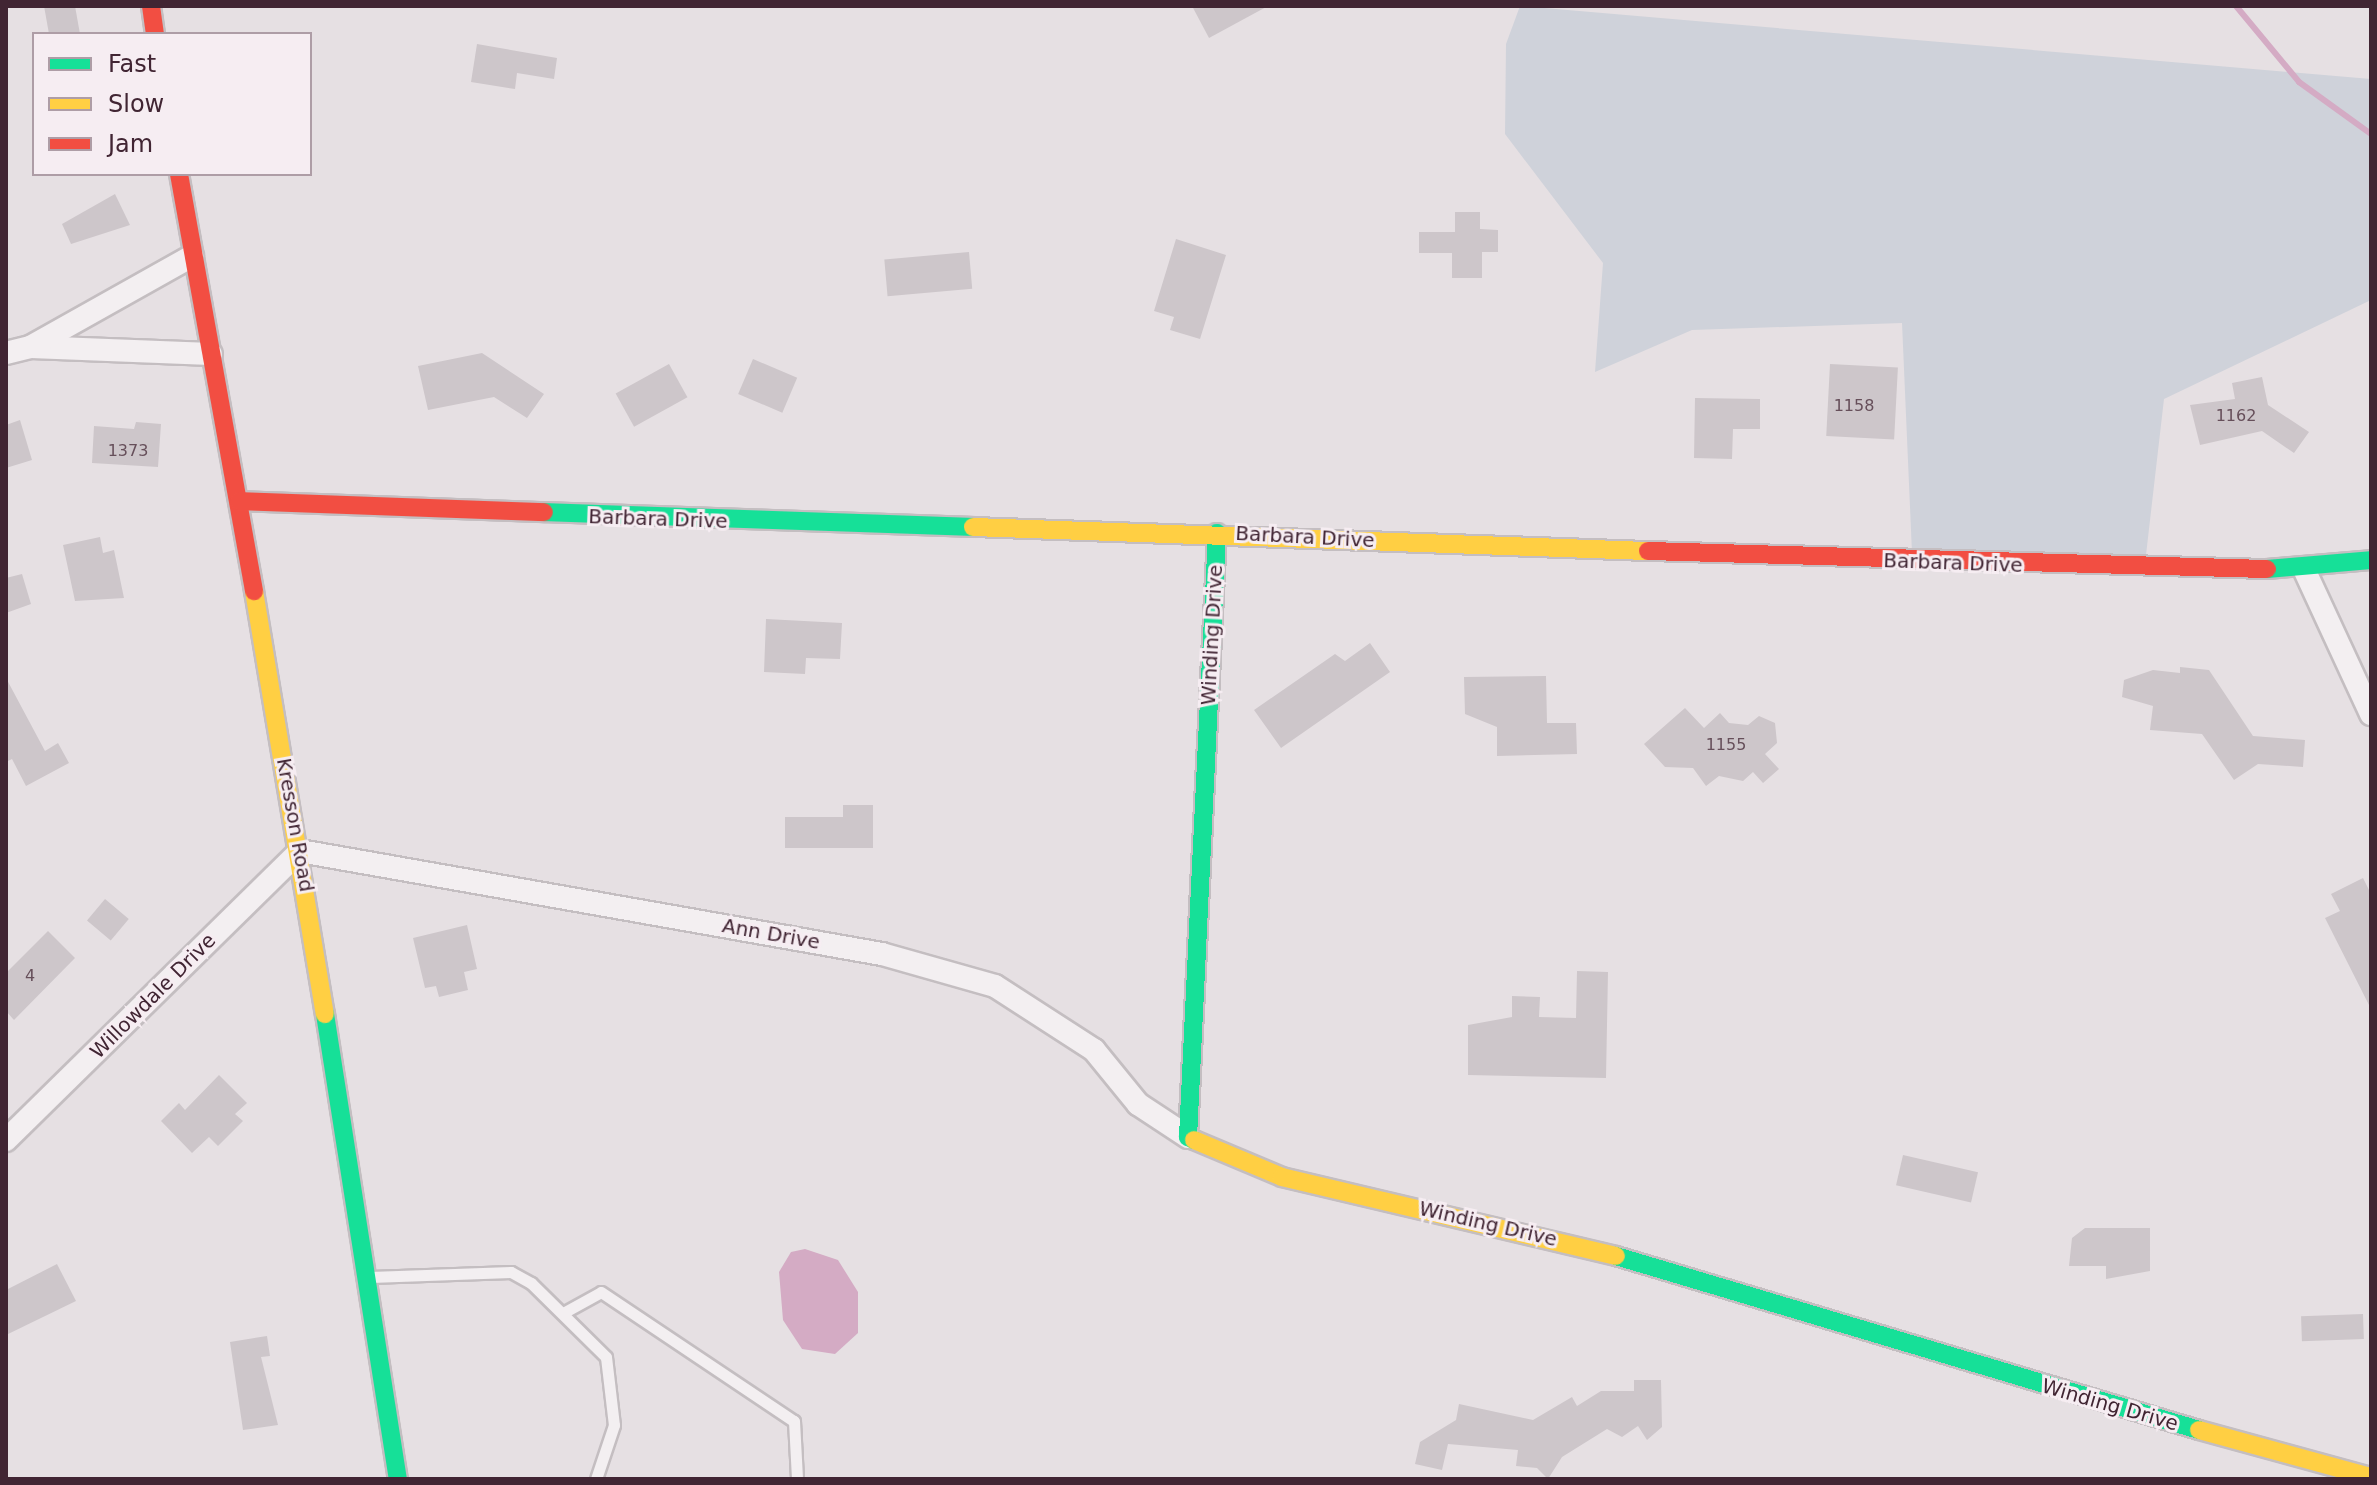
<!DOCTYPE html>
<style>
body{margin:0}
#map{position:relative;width:2377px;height:1485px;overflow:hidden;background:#e6e0e3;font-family:"DejaVu Sans",sans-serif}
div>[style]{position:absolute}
.green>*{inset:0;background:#cfd2da}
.water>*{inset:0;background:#d4abc4}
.stream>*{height:6px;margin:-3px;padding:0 3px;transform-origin:3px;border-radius:3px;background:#d4abc4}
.building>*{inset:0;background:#cdc6ca;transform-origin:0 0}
.roads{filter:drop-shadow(2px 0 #c4bec1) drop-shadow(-2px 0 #c4bec1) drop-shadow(0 2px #c4bec1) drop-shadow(0 -2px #c4bec1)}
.lane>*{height:11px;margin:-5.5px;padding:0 5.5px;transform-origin:5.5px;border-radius:5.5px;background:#f3eff1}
.street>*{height:22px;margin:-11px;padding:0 11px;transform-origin:11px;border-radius:11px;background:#f3eff1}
.fast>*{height:18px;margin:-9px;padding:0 9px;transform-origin:9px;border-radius:9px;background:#16e098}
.slow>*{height:18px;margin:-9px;padding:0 9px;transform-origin:9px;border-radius:9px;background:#ffcf43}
.jam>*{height:18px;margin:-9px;padding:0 9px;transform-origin:9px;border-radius:9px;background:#f24e42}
span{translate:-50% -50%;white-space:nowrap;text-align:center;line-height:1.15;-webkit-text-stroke:6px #f6edf2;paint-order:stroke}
.number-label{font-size:16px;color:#664f5a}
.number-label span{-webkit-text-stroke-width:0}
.street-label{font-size:20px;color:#412533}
.frame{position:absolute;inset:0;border:8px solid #412533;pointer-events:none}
.legend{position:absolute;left:32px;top:32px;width:280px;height:144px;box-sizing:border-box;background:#f6edf2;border:2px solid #ae9da6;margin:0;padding:10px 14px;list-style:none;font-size:24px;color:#412533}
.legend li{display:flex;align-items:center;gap:16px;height:40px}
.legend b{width:40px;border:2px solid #ae9da6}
</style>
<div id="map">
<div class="green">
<i style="clip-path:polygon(1520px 6px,2371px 79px,2371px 300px,2164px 399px,2146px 555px,1912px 553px,1902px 323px,1692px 330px,1595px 372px,1603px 263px,1505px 134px,1506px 44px)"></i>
</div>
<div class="water">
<i style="clip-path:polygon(805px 1249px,838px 1260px,858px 1292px,858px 1333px,835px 1354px,802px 1349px,783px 1320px,779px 1272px,791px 1252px)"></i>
</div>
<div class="stream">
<i style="left:2236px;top:6px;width:99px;rotate:50.3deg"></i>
<i style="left:2299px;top:82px;width:89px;rotate:35.8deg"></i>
</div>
<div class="building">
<i style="clip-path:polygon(44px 6px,75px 6px,80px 34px,49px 34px)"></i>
<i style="clip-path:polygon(1192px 6px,1268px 6px,1209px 38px)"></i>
<i style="clip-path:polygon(477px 44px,557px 58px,554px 79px,517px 73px,515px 89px,471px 82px)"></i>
<i style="clip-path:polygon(115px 194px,130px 225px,71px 244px,62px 224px)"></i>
<i style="clip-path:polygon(1455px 212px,1480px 212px,1480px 229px,1498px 230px,1498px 252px,1482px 252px,1482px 278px,1452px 278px,1452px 253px,1419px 253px,1419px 232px,1455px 232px)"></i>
<i style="clip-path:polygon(1176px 239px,1226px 255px,1200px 339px,1170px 330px,1174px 317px,1154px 311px)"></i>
<i style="left:969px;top:252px;width:37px;height:85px;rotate:85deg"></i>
<i style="clip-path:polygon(482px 353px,544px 394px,527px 418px,494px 397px,428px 410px,418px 366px)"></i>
<i style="left:753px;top:359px;width:48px;height:38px;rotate:23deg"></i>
<i style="left:669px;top:364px;width:38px;height:61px;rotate:61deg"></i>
<i style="left:1830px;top:364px;width:68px;height:72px;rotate:3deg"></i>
<i style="clip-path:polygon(2262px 377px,2268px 405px,2309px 432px,2294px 453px,2262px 431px,2200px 445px,2190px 405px,2235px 399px,2232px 383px)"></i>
<i style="clip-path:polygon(1695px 398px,1760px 399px,1760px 429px,1733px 429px,1732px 459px,1694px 458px)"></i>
<i style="clip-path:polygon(20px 420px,32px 460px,6px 468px,6px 425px)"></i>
<i style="clip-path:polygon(136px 422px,161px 424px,158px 467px,92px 463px,94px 426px,134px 429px)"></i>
<i style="clip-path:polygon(100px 537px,103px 553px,114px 550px,124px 598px,75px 601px,63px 545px)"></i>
<i style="clip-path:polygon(22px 574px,31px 604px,6px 613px,6px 578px)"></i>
<i style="clip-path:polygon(766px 619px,842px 623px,840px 659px,806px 658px,805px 674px,764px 672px)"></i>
<i style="clip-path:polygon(1370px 643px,1390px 672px,1281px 748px,1254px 710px,1335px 654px,1345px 661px)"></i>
<i style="clip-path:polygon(2180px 667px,2209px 670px,2253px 736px,2305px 740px,2303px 767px,2258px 764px,2234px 780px,2202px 734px,2150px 730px,2153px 706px,2122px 697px,2124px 680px,2153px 670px,2180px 673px)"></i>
<i style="clip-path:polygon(1546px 676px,1547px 723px,1576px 723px,1577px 754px,1497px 756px,1497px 727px,1465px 714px,1464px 677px)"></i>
<i style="clip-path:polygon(6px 678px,45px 751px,58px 743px,69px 763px,26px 786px,12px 759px,6px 762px)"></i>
<i style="clip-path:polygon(1685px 708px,1704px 728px,1720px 713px,1729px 723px,1748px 725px,1759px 716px,1775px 723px,1777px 743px,1765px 754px,1779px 769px,1763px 783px,1753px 772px,1743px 781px,1719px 776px,1706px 786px,1693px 768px,1665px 767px,1644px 744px)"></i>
<i style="clip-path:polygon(843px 805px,873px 805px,873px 848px,785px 848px,785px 817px,843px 817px)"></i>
<i style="clip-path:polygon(2363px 878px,2371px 894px,2371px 1009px,2325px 918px,2340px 911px,2331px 894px)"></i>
<i style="left:105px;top:899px;width:31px;height:28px;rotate:40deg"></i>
<i style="clip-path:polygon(467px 925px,477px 969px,464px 972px,468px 990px,439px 997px,436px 986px,425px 988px,413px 938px)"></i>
<i style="clip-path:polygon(48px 931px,75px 958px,14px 1020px,6px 1011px,6px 973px)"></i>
<i style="clip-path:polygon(1577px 971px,1608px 972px,1606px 1078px,1468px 1075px,1468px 1025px,1512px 1017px,1512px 996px,1540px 997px,1539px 1017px,1576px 1018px)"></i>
<i style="clip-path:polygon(219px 1075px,247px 1103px,235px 1114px,243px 1121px,218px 1146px,209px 1137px,192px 1153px,161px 1121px,179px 1103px,185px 1110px)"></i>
<i style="left:1903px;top:1155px;width:77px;height:31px;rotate:13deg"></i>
<i style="clip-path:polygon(2085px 1228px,2150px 1228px,2150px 1271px,2106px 1279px,2106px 1266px,2069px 1266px,2072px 1238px)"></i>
<i style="clip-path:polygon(57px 1264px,76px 1301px,6px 1335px,6px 1290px)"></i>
<i style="left:2363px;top:1314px;width:25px;height:62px;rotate:88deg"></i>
<i style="clip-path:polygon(267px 1336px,270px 1356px,261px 1357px,278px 1425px,243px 1430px,230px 1342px)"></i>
<i style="clip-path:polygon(1634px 1380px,1661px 1380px,1662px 1427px,1647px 1440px,1638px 1426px,1622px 1437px,1607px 1429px,1562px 1457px,1548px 1479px,1537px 1468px,1516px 1466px,1518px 1450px,1448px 1444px,1442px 1470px,1415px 1464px,1420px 1442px,1456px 1420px,1459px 1404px,1533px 1420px,1572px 1397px,1577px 1406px,1601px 1391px,1634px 1391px)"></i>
</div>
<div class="roads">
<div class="lane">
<i style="left:370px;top:1277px;width:141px;rotate:-2deg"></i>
<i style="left:511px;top:1272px;width:23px;rotate:29deg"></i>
<i style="left:531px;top:1283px;width:105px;rotate:44.6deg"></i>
<i style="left:606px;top:1357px;width:68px;rotate:83.3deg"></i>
<i style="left:614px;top:1425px;width:57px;rotate:108.4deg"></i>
<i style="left:563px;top:1313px;width:43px;rotate:-28.9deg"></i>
<i style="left:601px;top:1292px;width:232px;rotate:33.8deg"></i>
<i style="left:794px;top:1421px;width:58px;rotate:87deg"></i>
</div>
<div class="street">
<i style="left:31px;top:347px;width:180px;rotate:2.2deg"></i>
<i style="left:6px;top:353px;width:25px;rotate:-14deg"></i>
<i style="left:30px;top:347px;width:186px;rotate:-29.3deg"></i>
<i style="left:2304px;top:569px;width:160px;rotate:65.2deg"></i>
<i style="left:6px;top:1140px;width:412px;rotate:-44.5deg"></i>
<i style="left:300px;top:851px;width:591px;rotate:10.04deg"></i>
<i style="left:882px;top:954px;width:117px;rotate:15.8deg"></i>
<i style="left:995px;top:986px;width:118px;rotate:32.9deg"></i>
<i style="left:1094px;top:1050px;width:70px;rotate:50.8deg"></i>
<i style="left:1138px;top:1104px;width:60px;rotate:33.4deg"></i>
</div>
<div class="fast">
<i style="left:544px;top:512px;width:429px;rotate:2deg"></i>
<i style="left:2267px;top:569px;width:104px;rotate:-4.9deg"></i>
<i style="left:325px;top:1014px;width:471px;rotate:81.1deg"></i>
<i style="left:1194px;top:1140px;width:7px;rotate:-153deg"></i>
<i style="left:1188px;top:1137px;width:605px;rotate:-87.25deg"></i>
<i style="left:1616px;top:1256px;width:608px;rotate:16.62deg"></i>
</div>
<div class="slow">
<i style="left:973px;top:527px;width:675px;rotate:2.04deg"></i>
<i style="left:254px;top:591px;width:429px;rotate:80.5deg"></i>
<i style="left:1194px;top:1140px;width:95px;rotate:22.8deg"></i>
<i style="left:1282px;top:1177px;width:343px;rotate:13.3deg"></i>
<i style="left:2199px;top:1430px;width:178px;rotate:15.3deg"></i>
</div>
<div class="jam">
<i style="left:151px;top:6px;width:28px;rotate:82deg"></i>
<i style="left:179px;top:174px;width:424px;rotate:79.8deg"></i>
<i style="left:239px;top:501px;width:305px;rotate:2.1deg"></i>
<i style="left:1648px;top:551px;width:619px;rotate:1.67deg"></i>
</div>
</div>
<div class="number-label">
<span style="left:1854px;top:406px">1158</span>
<span style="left:2236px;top:416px">1162</span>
<span style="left:128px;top:451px">1373</span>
<span style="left:1726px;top:745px">1155</span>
<span style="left:30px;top:976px">4</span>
</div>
<div class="street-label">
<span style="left:658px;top:519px;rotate:2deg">Barbara Drive</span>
<span style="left:1305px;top:537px;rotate:3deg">Barbara Drive</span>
<span style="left:1953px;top:563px;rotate:2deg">Barbara Drive</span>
<span style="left:1212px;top:635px;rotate:-87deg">Winding Drive</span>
<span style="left:295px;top:825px;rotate:80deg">Kresson Road</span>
<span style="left:771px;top:934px;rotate:10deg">Ann Drive</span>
<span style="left:153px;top:996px;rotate:-45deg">Willowdale Drive</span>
<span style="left:1488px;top:1224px;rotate:13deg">Winding Drive</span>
<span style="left:2110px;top:1405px;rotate:16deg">Winding Drive</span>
</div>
<div class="frame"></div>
<ul class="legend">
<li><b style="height:10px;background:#16e098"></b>Fast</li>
<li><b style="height:10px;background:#ffcf43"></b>Slow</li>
<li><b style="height:10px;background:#f24e42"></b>Jam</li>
</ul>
</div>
